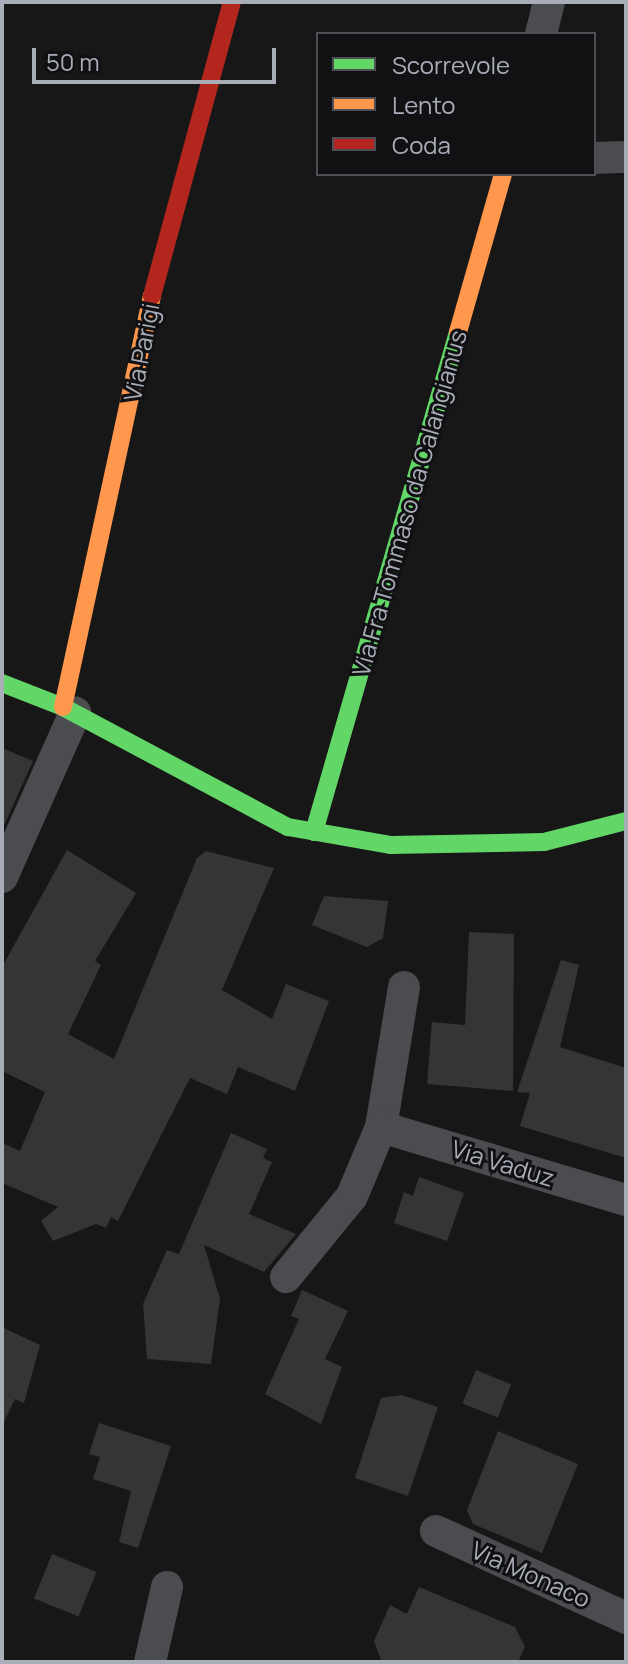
<!DOCTYPE html>
<style>
body{margin:0}
#map{position:relative;width:628px;height:1664px;overflow:hidden;background:#171717;font-family:Manrope,sans-serif}
div>[style]{position:absolute}
.building>*{inset:0;background:#353536;transform-origin:0 0}
.street>*{height:32px;margin:-16px;padding:0 16px;transform-origin:16px;border-radius:16px;background:#4b4c50}
.fast>*{height:18px;margin:-9px;padding:0 9px;transform-origin:9px;border-radius:9px;background:#63d668}
.slow>*{height:18px;margin:-9px;padding:0 9px;transform-origin:9px;border-radius:9px;background:#ff974d}
.jam>*{height:18px;margin:-9px;padding:0 9px;transform-origin:9px;border-radius:9px;background:#b3261e}
span{translate:-50% -50%;white-space:nowrap;text-align:center;line-height:1.15;-webkit-text-stroke:6px #111113;paint-order:stroke}
.street-label{font-size:24px;color:#a8adb8}
.frame{position:absolute;inset:0;border:4px solid #a8adb8;pointer-events:none}
.legend{position:absolute;left:316px;top:32px;width:280px;height:144px;box-sizing:border-box;background:#111113;border:2px solid #4d4f55;margin:0;padding:10px 14px;list-style:none;font-size:24px;color:#a8adb8}
.legend li{display:flex;align-items:center;gap:16px;height:40px}
.legend b{width:40px;border:2px solid #4d4f55}
.scale{position:absolute;left:32px;top:48px;width:244px;height:36px;box-sizing:border-box;border:4px solid #a8adb8;border-top:0;padding-left:10px;font-size:24px;line-height:28px;white-space:nowrap;color:#a8adb8;-webkit-text-stroke:6px #111113;paint-order:stroke}
</style>
<div id="map">
<div class="building">
<i style="clip-path:polygon(2px 748px,33px 761px,2px 830px)"></i>
<i style="clip-path:polygon(67px 850px,136px 893px,95px 961px,101px 965px,68px 1034px,114px 1059px,197px 858px,206px 851px,274px 868px,222px 990px,272px 1019px,286px 984px,329px 1001px,295px 1091px,238px 1067px,227px 1094px,190px 1078px,118px 1221px,111px 1217px,106px 1228px,96px 1224px,53px 1241px,41px 1221px,58px 1207px,2px 1183px,2px 1143px,20px 1151px,45px 1092px,2px 1071px,2px 967px)"></i>
<i style="clip-path:polygon(324px 896px,388px 901px,383px 938px,367px 947px,312px 925px)"></i>
<i style="clip-path:polygon(469px 932px,514px 934px,513px 1091px,427px 1084px,432px 1022px,465px 1025px)"></i>
<i style="clip-path:polygon(561px 960px,579px 965px,560px 1047px,626px 1068px,626px 1158px,520px 1126px,530px 1093px,517px 1092px)"></i>
<i style="clip-path:polygon(231px 1133px,267px 1149px,263px 1158px,272px 1162px,249px 1214px,296px 1234px,264px 1272px,204px 1245px,220px 1299px,211px 1364px,147px 1359px,143px 1304px,167px 1250px,179px 1254px)"></i>
<i style="clip-path:polygon(419px 1177px,464px 1193px,447px 1241px,394px 1223px,404px 1192px,413px 1196px)"></i>
<i style="clip-path:polygon(302px 1290px,348px 1311px,325px 1359px,342px 1367px,321px 1424px,265px 1394px,299px 1319px,291px 1316px)"></i>
<i style="clip-path:polygon(2px 1327px,40px 1345px,24px 1403px,15px 1399px,2px 1426px)"></i>
<i style="left:476px;top:1370px;width:38px;height:36px;rotate:22deg"></i>
<i style="clip-path:polygon(402px 1395px,438px 1407px,408px 1496px,355px 1478px,381px 1398px)"></i>
<i style="clip-path:polygon(99px 1423px,171px 1446px,138px 1548px,119px 1542px,131px 1491px,93px 1479px,100px 1457px,89px 1454px)"></i>
<i style="clip-path:polygon(498px 1431px,578px 1464px,542px 1553px,473px 1524px,467px 1510px)"></i>
<i style="left:52px;top:1554px;width:48px;height:48px;rotate:22deg"></i>
<i style="clip-path:polygon(419px 1587px,515px 1627px,525px 1647px,518px 1662px,382px 1662px,374px 1641px,390px 1605px,407px 1614px)"></i>
</div>
<div class="street">
<i style="left:541px;top:34px;width:33px;rotate:-76deg"></i>
<i style="left:594px;top:158px;width:32px;rotate:-2deg"></i>
<i style="left:2px;top:877px;width:180px;rotate:-66deg"></i>
<i style="left:404px;top:987px;width:142px;rotate:99.3deg"></i>
<i style="left:381px;top:1127px;width:256px;rotate:16.6deg"></i>
<i style="left:286px;top:1277px;width:104px;rotate:-50.8deg"></i>
<i style="left:352px;top:1196px;width:75px;rotate:-67.2deg"></i>
<i style="left:436px;top:1531px;width:209px;rotate:24.6deg"></i>
<i style="left:150px;top:1662px;width:77px;rotate:-77.2deg"></i>
</div>
<div class="fast">
<i style="left:2px;top:683px;width:66px;rotate:21.5deg"></i>
<i style="left:63px;top:707px;width:255px;rotate:28.1deg"></i>
<i style="left:288px;top:827px;width:105px;rotate:9.9deg"></i>
<i style="left:391px;top:845px;width:153px;rotate:-1.1deg"></i>
<i style="left:544px;top:842px;width:85px;rotate:-14.4deg"></i>
<i style="left:314px;top:832px;width:520px;rotate:-73.93deg"></i>
</div>
<div class="slow">
<i style="left:458px;top:332px;width:164px;rotate:-74.1deg"></i>
<i style="left:63px;top:707px;width:421px;rotate:-77.8deg"></i>
</div>
<div class="jam">
<i style="left:152px;top:296px;width:305px;rotate:-74.8deg"></i>
</div>
<div class="street-label">
<span style="left:141px;top:352px;rotate:-79deg">Via Parigi</span>
<span style="left:409px;top:503px;rotate:-74deg">Via Fra Tommaso da Calangianus</span>
<span style="left:503px;top:1163px;rotate:17deg">Via Vaduz</span>
<span style="left:531px;top:1574px;rotate:24deg">Via Monaco</span>
</div>
<div class="frame"></div>
<ul class="legend">
<li><b style="height:10px;background:#63d668"></b>Scorrevole</li>
<li><b style="height:10px;background:#ff974d"></b>Lento</li>
<li><b style="height:10px;background:#b3261e"></b>Coda</li>
</ul>
<div class="scale">50 m</div>
</div>
